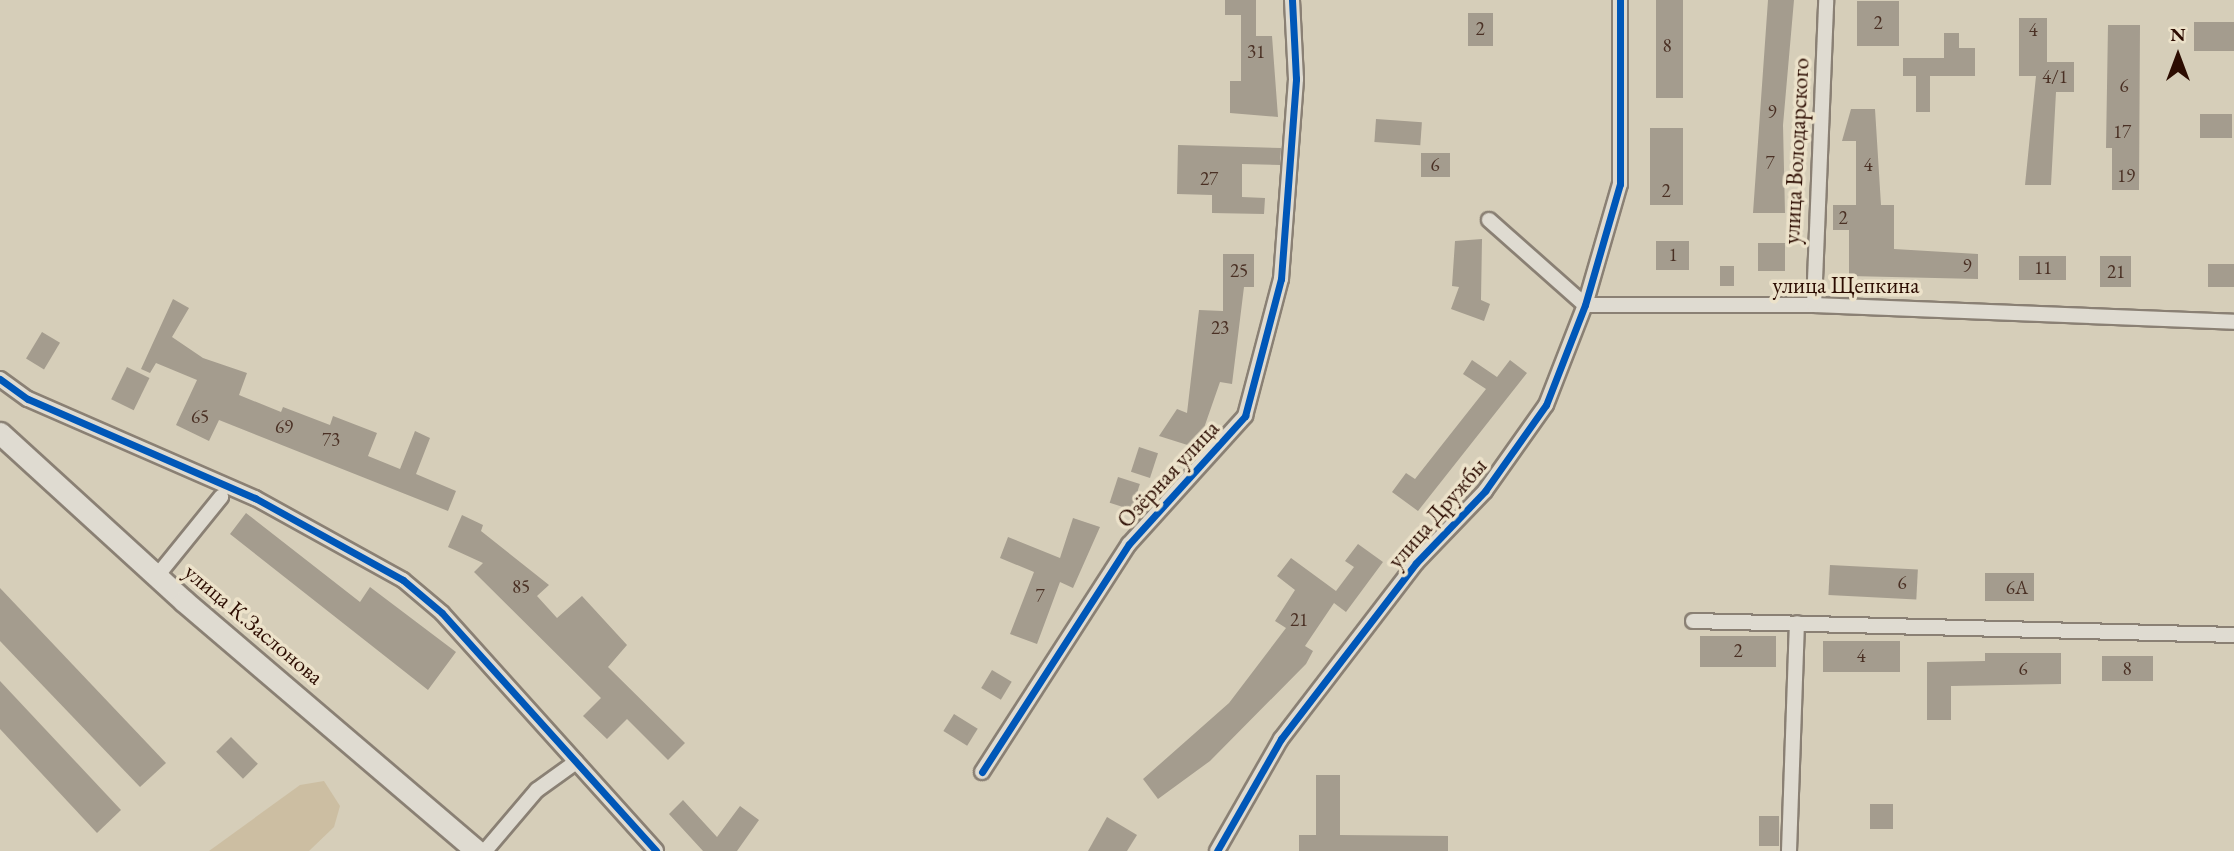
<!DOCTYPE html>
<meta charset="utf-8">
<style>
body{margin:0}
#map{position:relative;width:2234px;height:851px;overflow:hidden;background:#d6ceb9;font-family:"EB Garamond",serif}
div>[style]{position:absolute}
.green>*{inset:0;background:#ccbea2}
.building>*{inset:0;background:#a49c8e;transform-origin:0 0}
.roads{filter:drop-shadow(2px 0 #8a8074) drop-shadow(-2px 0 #8a8074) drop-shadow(0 2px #8a8074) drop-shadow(0 -2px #8a8074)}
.street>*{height:14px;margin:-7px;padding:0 7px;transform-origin:7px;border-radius:7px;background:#dfdbd1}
.secondary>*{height:21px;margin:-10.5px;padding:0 10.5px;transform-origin:10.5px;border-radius:10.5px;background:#dfdbd1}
.cycleway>*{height:7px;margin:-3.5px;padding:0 3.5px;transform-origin:3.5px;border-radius:3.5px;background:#0057b8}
span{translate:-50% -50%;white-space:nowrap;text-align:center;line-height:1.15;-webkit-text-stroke:7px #ece2ca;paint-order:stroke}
.number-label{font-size:19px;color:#4a3024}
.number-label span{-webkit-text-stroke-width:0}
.street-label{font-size:23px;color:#2c0c01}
.north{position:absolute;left:2143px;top:21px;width:70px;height:70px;-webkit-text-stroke:5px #ece2ca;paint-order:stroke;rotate:0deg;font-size:19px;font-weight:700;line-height:28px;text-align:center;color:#2c0c01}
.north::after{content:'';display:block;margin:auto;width:24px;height:32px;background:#2c0c01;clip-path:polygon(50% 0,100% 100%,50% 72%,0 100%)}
</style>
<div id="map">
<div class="green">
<i style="clip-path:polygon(324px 781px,340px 806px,334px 827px,309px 851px,209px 851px,300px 785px)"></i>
</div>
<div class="building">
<i style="clip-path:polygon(1225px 0,1256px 0,1256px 36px,1272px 36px,1278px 117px,1230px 113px,1230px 81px,1241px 81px,1241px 15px,1225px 15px)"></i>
<i style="left:1656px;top:0;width:27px;height:98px"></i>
<i style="clip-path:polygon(1768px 0,1794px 0,1783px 125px,1785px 213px,1753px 213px)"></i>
<i style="left:1857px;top:1px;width:42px;height:45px"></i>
<i style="left:1468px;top:13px;width:25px;height:33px"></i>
<i style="clip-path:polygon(2019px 18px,2047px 18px,2047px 62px,2074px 62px,2074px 92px,2056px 92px,2051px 185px,2025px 185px,2036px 76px,2019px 76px)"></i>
<i style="left:2194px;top:22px;width:40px;height:29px"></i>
<i style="clip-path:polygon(2108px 25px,2140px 25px,2139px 190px,2112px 190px,2112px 148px,2106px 148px)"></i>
<i style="clip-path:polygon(1944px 33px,1959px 33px,1959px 48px,1975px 48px,1975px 76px,1930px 76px,1930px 112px,1916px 112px,1916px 76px,1903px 76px,1903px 58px,1944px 58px)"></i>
<i style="clip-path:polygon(1851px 109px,1875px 109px,1881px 205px,1894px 205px,1894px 249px,1978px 254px,1978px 279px,1849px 276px,1849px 230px,1833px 230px,1833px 205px,1856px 205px,1856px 141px,1842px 141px)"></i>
<i style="left:2200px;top:114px;width:32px;height:24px"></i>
<i style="left:1376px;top:119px;width:46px;height:23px;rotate:4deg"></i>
<i style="left:1650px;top:128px;width:33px;height:77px"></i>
<i style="clip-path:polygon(1178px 145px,1281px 148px,1280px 165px,1242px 164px,1242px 197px,1265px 198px,1264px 214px,1212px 213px,1212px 195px,1177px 194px)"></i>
<i style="left:1421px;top:153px;width:29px;height:24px"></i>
<i style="clip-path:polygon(1482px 239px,1481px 300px,1490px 304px,1484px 321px,1451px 309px,1459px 287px,1452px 286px,1455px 241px)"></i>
<i style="left:1656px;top:241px;width:33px;height:29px"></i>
<i style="left:1758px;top:243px;width:27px;height:28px"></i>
<i style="clip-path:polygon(1223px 254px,1254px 254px,1254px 287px,1244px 287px,1232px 384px,1220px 382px,1197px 448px,1159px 436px,1177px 409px,1187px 413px,1199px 310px,1223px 311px)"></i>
<i style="left:2019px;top:256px;width:47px;height:24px"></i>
<i style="left:2100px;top:256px;width:31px;height:31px"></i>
<i style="left:2208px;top:264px;width:26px;height:23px"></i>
<i style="left:1720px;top:266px;width:14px;height:20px"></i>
<i style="clip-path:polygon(173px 299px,189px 308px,172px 337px,203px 358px,247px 373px,239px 395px,281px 412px,283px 407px,330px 425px,333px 416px,377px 433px,368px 456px,400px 469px,415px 431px,430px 438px,416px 474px,456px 491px,448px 511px,219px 420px,209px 441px,176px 425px,197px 380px,156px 363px,150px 373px,141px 369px)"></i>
<i style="left:42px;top:332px;width:21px;height:31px;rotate:31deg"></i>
<i style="clip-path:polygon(1472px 360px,1497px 377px,1510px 360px,1527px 373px,1418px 511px,1392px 492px,1406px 473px,1415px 479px,1486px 389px,1463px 374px)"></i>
<i style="left:127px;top:367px;width:25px;height:36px;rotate:26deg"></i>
<i style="left:1139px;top:447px;width:20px;height:26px;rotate:18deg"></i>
<i style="left:1118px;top:477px;width:23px;height:27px;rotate:18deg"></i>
<i style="clip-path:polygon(246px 513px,360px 602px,370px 587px,456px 652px,428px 690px,230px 534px)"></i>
<i style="clip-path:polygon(462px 515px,483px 525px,481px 531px,549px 585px,537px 596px,557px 618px,582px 596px,627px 645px,608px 667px,685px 743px,668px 760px,627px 719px,607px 739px,583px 716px,601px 698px,474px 572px,483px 563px,448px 547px)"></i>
<i style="clip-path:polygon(1073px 518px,1100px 527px,1073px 588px,1060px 582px,1037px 644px,1010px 634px,1034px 572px,1000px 558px,1008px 537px,1060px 558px)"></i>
<i style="clip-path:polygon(1358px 544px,1383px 562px,1346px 612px,1334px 603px,1305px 646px,1313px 651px,1306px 664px,1210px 761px,1158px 799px,1143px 779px,1229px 703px,1286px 628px,1275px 621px,1295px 590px,1277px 576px,1291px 558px,1336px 591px,1354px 567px,1345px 561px)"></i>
<i style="left:1830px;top:565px;width:88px;height:30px;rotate:3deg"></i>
<i style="left:1985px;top:573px;width:49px;height:28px"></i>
<i style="clip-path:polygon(0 588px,166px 763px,140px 787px,0 641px)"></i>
<i style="left:1700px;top:636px;width:76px;height:31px"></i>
<i style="left:1823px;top:641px;width:77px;height:31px"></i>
<i style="clip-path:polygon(1985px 653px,2061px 653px,2061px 684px,1951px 686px,1951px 720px,1927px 720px,1927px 662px,1985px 661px)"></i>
<i style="left:2102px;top:656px;width:51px;height:25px"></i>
<i style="left:992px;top:670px;width:23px;height:21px;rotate:31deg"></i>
<i style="clip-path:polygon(0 681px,121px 810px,97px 833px,0 729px)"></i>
<i style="left:954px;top:714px;width:28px;height:20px;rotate:32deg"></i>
<i style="left:231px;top:737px;width:38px;height:21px;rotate:45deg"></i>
<i style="clip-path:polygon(1316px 775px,1340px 775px,1340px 835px,1448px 836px,1448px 851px,1299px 851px,1299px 835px,1316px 835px)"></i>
<i style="clip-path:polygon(683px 800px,717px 837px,740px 806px,759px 820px,737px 851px,703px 851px,669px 814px)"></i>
<i style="left:1870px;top:804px;width:23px;height:25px"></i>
<i style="left:1759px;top:816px;width:20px;height:30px"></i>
<i style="clip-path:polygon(1107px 817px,1137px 835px,1127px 851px,1088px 851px)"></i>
</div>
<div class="roads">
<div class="street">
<i style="left:1489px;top:220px;width:128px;rotate:41.5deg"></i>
<i style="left:1585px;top:305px;width:229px"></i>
<i style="left:1814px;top:305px;width:420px;rotate:2.3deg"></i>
<i style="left:1814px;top:305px;width:305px;rotate:-87.7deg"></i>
<i style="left:0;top:379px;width:34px;rotate:36deg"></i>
<i style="left:28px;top:399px;width:248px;rotate:23.6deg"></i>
<i style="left:255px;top:498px;width:169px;rotate:29deg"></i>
<i style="left:403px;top:580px;width:51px;rotate:40.2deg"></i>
<i style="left:442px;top:613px;width:320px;rotate:48deg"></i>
<i style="left:157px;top:576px;width:102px;rotate:-51deg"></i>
<i style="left:1693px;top:621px;width:541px;rotate:1.48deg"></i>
<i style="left:982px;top:772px;width:271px;rotate:-57.2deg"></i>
<i style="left:1129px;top:544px;width:173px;rotate:-47.8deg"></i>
<i style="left:1245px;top:416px;width:142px;rotate:-75.3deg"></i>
<i style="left:1281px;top:279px;width:201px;rotate:-85.7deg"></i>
<i style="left:1296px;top:79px;width:79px;rotate:-92.9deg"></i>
<i style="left:485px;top:851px;width:80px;rotate:-49.6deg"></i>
<i style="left:537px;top:790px;width:48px;rotate:-35.7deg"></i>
<i style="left:1217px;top:851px;width:129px;rotate:-60.3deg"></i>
<i style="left:1281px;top:739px;width:222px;rotate:-52.5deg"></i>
<i style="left:1416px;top:563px;width:100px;rotate:-46.2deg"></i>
<i style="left:1485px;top:491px;width:105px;rotate:-54.7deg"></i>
<i style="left:1546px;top:405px;width:107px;rotate:-68.7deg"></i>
<i style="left:1585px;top:305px;width:126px;rotate:-73.9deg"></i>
<i style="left:1620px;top:184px;width:184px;rotate:-90deg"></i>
<i style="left:1789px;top:851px;width:228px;rotate:-88deg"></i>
</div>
<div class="secondary">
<i style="left:0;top:433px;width:249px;rotate:42.4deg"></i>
<i style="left:184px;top:601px;width:385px;rotate:40.5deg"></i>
</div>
</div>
<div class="cycleway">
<i style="left:0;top:379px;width:34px;rotate:36deg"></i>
<i style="left:28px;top:399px;width:248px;rotate:23.6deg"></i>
<i style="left:255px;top:498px;width:169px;rotate:29deg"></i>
<i style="left:403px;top:580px;width:51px;rotate:40.2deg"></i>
<i style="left:442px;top:613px;width:320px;rotate:48deg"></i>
<i style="left:982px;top:772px;width:271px;rotate:-57.2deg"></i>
<i style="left:1129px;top:544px;width:173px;rotate:-47.8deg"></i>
<i style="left:1245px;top:416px;width:142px;rotate:-75.3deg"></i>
<i style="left:1281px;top:279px;width:201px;rotate:-85.7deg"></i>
<i style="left:1296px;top:79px;width:79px;rotate:-92.9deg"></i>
<i style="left:1217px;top:851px;width:129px;rotate:-60.3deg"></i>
<i style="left:1281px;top:739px;width:222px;rotate:-52.5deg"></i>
<i style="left:1416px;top:563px;width:100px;rotate:-46.2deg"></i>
<i style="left:1485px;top:491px;width:105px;rotate:-54.7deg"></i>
<i style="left:1546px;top:405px;width:107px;rotate:-68.7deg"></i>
<i style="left:1585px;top:305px;width:126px;rotate:-73.9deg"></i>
<i style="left:1620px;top:184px;width:184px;rotate:-90deg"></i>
</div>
<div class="number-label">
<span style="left:1878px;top:23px">2</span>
<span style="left:1480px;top:29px">2</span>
<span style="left:2033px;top:30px">4</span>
<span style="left:1667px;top:46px">8</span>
<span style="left:1256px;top:52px">31</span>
<span style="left:2055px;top:77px">4/1</span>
<span style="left:2124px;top:86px">6</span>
<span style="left:1772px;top:112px">9</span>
<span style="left:2122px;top:132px">17</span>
<span style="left:1770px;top:163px">7</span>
<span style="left:1435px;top:165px">6</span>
<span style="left:1868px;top:165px">4</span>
<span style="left:2126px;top:176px">19</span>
<span style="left:1209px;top:179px">27</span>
<span style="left:1666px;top:191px">2</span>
<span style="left:1843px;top:218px">2</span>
<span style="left:1673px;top:255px">1</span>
<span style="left:1967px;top:266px">9</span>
<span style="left:2043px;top:268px">11</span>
<span style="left:1239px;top:271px">25</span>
<span style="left:2116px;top:272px">21</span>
<span style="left:1220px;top:328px">23</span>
<span style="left:200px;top:417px">65</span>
<span style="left:284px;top:427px">69</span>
<span style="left:331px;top:440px">73</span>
<span style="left:1902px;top:583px">6</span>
<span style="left:521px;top:587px">85</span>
<span style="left:2017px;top:588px">6А</span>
<span style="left:1040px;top:596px">7</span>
<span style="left:1299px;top:620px">21</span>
<span style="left:1738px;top:651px">2</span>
<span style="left:1861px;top:656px">4</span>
<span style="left:2023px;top:669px">6</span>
<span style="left:2127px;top:669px">8</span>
</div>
<div class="street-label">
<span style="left:1796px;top:151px;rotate:-87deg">улица Володарского</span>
<span style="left:1846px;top:285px">улица Щепкина</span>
<span style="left:1168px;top:474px;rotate:-47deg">Озёрная улица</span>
<span style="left:1437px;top:513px;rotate:-49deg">улица Дружбы</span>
<span style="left:254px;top:624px;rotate:40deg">улица К.Заслонова</span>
</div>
<div class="north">N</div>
</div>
